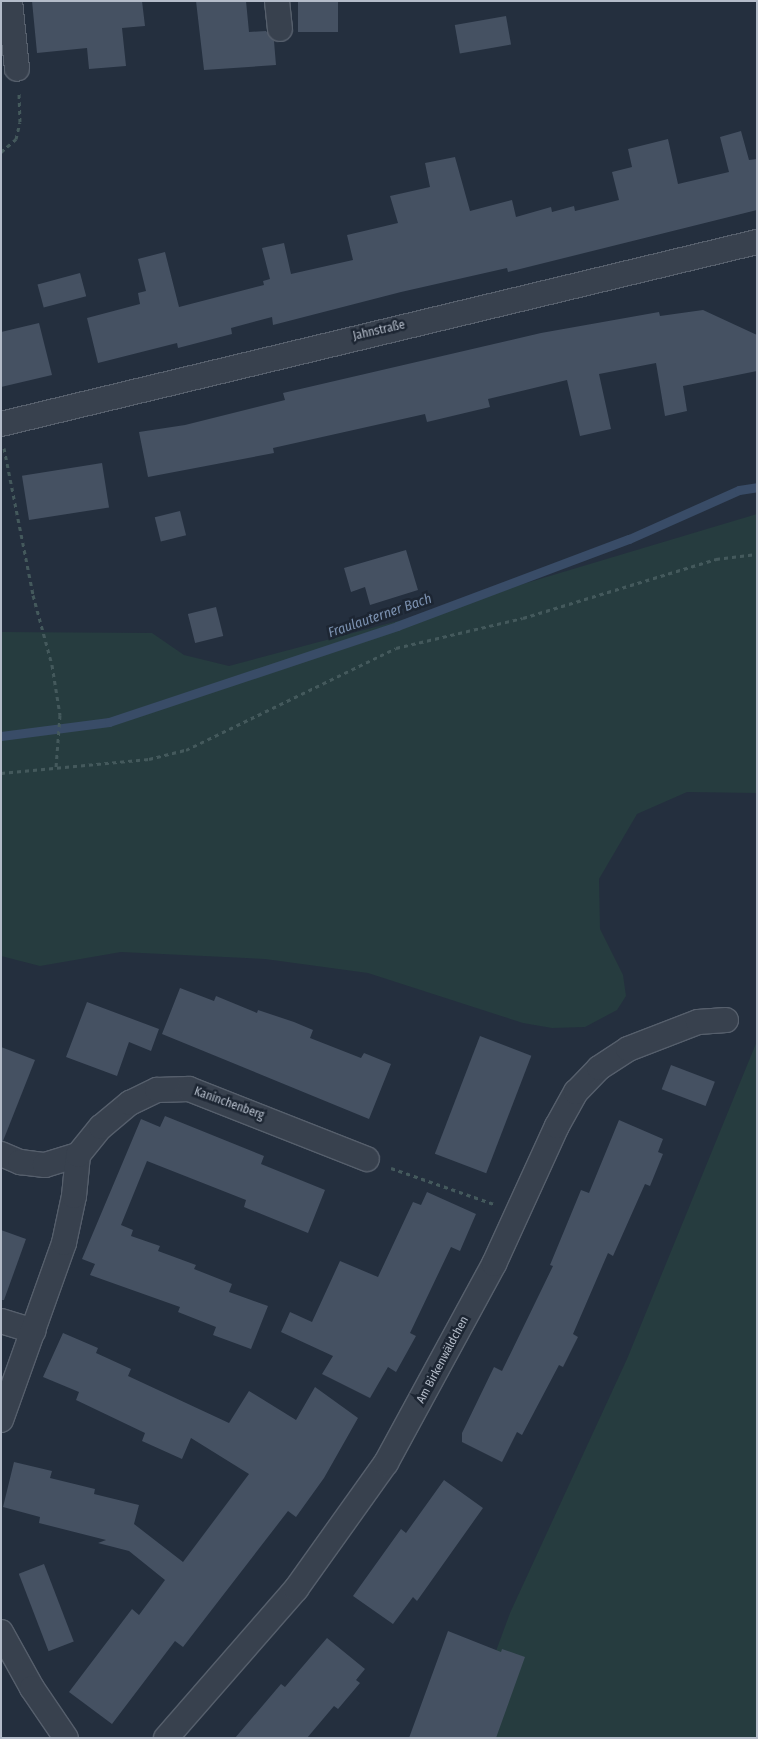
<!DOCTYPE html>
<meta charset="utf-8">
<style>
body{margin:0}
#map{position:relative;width:758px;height:1739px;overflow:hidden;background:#242f3e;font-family:"Fira Sans Condensed",sans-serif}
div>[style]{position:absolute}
.green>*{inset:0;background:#263c3f}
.stream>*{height:9px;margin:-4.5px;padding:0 4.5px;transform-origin:4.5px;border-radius:4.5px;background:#394c67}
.building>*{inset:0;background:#455162;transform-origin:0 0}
.path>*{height:3px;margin-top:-1.5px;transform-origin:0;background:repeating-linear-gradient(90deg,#44595c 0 4px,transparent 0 8px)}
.roads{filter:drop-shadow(1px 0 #565f6c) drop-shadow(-1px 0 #565f6c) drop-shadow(0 1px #565f6c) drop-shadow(0 -1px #565f6c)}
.street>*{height:24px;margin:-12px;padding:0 12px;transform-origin:12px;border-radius:12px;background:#38414e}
span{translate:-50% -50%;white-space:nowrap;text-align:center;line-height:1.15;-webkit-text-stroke:5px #1d2633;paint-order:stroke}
.street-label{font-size:12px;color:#b4bcc9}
.water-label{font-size:14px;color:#7c92b1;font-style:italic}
.frame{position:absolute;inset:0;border:2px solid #b4bcc9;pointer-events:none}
</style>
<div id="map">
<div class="green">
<i style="clip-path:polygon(757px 514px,757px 793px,687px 792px,637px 814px,599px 879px,600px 929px,623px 975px,626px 996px,617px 1010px,585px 1027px,552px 1028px,523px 1023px,368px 973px,265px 959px,121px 952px,40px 966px,1px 956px,1px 632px,152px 633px,184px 655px,229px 666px,409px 618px)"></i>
<i style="clip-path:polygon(757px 1041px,757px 1738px,464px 1738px,510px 1613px,627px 1359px)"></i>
</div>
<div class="stream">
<i style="left:1px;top:736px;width:109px;rotate:-7.4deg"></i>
<i style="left:109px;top:722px;width:304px;rotate:-18.4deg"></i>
<i style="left:397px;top:626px;width:248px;rotate:-20.6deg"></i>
<i style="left:629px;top:539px;width:120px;rotate:-24deg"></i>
<i style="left:739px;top:490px;width:18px;rotate:-9deg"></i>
</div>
<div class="building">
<i style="clip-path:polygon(32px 1px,142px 1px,145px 26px,122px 28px,126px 66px,89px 69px,87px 48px,37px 53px)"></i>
<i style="clip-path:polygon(196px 1px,246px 1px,249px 32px,266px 31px,274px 41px,276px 65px,204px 70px)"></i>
<i style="left:298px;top:1px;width:40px;height:31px"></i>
<i style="left:506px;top:16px;width:29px;height:52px;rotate:80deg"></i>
<i style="clip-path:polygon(741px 131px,749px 160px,757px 159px,757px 210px,508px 272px,507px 268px,401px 292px,273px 325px,272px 317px,231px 328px,232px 334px,178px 348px,177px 343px,98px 363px,87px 318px,140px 304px,138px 293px,146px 291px,138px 259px,165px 252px,179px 307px,264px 285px,263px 281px,270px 279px,262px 248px,284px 243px,291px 274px,353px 260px,347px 235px,398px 223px,390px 196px,430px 187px,425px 163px,455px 157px,470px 211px,512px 200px,516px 217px,551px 207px,552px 212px,574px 206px,575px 211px,619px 200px,612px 172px,632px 167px,628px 149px,668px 139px,678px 184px,729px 172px,720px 137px)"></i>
<i style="left:80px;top:273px;width:24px;height:44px;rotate:75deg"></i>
<i style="clip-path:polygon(703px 310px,757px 335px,757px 371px,683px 386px,687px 411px,665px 416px,656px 363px,599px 374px,611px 429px,580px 436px,567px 380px,488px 399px,490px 407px,427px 422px,425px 414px,273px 448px,274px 453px,148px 477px,139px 432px,185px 425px,285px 400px,283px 393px,541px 333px,659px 312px,660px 316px)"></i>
<i style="clip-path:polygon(39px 323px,52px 375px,1px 387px,1px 332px)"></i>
<i style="left:102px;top:463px;width:45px;height:81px;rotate:81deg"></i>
<i style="left:180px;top:511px;width:25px;height:26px;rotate:76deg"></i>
<i style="clip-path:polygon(406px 550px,418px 590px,370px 605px,365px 587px,351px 592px,344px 568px)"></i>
<i style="left:216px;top:607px;width:30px;height:29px;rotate:76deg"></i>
<i style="clip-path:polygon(180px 988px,214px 1001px,216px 996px,257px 1013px,258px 1010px,294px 1022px,313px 1030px,310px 1038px,361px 1058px,364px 1053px,391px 1064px,369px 1119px,162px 1034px)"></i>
<i style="clip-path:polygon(87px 1002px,159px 1029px,151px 1051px,129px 1042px,117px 1076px,66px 1057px)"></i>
<i style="left:480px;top:1036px;width:55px;height:126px;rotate:21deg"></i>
<i style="clip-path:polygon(1px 1047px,35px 1060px,3px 1141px,1px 1141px)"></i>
<i style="left:671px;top:1065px;width:47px;height:26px;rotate:21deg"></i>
<i style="clip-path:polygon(165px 1116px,264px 1156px,261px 1164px,325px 1190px,308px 1233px,244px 1207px,246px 1200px,147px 1161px,121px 1225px,133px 1230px,131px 1236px,160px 1246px,158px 1251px,196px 1265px,194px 1269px,232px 1284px,229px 1292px,268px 1306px,251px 1349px,213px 1335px,216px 1327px,178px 1312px,180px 1307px,90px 1275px,95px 1264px,82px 1259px,141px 1119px,160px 1127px)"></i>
<i style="clip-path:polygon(619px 1120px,663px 1139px,658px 1152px,663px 1154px,650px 1186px,645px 1184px,613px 1256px,608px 1253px,573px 1334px,578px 1337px,563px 1367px,559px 1365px,522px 1435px,517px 1432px,502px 1462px,462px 1442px,462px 1433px,494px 1367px,502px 1371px,553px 1266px,550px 1265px,581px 1190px,589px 1193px)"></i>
<i style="clip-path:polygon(427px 1192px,476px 1214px,460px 1251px,451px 1247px,410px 1333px,416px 1336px,396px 1372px,388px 1367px,370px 1398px,322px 1374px,333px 1356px,281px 1332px,290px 1312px,312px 1322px,340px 1261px,378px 1277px,413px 1202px,421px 1205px)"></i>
<i style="clip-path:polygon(1px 1230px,26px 1239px,4px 1300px,1px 1300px)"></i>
<i style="clip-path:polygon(63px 1333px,98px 1348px,96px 1353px,131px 1369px,128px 1376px,229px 1423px,249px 1391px,296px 1420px,315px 1387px,358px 1418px,324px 1478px,296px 1517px,288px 1511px,183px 1647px,175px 1641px,112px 1724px,69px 1692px,132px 1609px,139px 1615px,165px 1580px,129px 1551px,98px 1543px,106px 1540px,39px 1523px,40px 1517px,3px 1507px,14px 1462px,52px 1471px,50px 1478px,95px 1489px,94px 1494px,139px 1505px,134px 1524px,183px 1562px,249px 1474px,191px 1438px,182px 1459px,142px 1441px,145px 1433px,76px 1400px,79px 1392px,43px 1377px)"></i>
<i style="clip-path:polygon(444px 1480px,483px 1508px,417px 1601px,413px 1597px,393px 1624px,353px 1596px,401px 1529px,406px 1533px)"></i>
<i style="left:44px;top:1564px;width:83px;height:27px;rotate:69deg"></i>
<i style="clip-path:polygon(448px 1631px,501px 1652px,502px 1649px,525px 1657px,496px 1738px,409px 1738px)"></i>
<i style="clip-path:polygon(327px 1638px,365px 1669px,356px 1680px,360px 1683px,338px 1709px,334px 1706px,307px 1738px,235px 1738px,281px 1684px,285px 1687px)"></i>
</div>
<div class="path">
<i style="left:1px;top:152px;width:20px;rotate:-41deg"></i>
<i style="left:16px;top:139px;width:17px;rotate:-77deg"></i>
<i style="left:20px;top:122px;width:29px;rotate:-92deg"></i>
<i style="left:4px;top:448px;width:150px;rotate:78.8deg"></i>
<i style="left:33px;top:595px;width:73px;rotate:74.8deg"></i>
<i style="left:52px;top:665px;width:51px;rotate:80.9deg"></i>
<i style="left:60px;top:715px;width:52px;rotate:94.4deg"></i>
<i style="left:1px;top:773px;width:149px;rotate:-5.4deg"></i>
<i style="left:149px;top:759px;width:38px;rotate:-14deg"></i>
<i style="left:186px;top:750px;width:233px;rotate:-25.9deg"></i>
<i style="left:396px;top:648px;width:130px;rotate:-13.3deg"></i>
<i style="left:523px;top:618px;width:202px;rotate:-17deg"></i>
<i style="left:716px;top:559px;width:41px;rotate:-7deg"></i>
<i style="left:391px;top:1168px;width:109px;rotate:19.3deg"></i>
</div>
<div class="roads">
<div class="street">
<i style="left:10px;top:1px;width:68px;rotate:84.1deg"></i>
<i style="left:277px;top:1px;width:28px;rotate:84deg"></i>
<i style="left:1px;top:424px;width:778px;rotate:-13.54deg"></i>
<i style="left:1px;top:1154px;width:21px;rotate:23deg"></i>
<i style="left:20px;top:1162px;width:25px;rotate:7deg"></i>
<i style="left:45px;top:1165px;width:34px;rotate:-17deg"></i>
<i style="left:1px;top:1321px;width:34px;rotate:17deg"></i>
<i style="left:1px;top:1420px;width:188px;rotate:-70.4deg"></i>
<i style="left:64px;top:1243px;width:48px;rotate:-78deg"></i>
<i style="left:74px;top:1196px;width:41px;rotate:-84.4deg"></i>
<i style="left:78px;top:1155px;width:36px;rotate:-51deg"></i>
<i style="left:101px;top:1127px;width:38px;rotate:-40deg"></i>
<i style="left:130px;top:1103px;width:30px;rotate:-26deg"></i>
<i style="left:157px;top:1090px;width:32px;rotate:-2deg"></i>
<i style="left:189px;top:1089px;width:191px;rotate:21.5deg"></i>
<i style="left:1px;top:1632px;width:64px;rotate:61deg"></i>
<i style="left:32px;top:1688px;width:60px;rotate:55.8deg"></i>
<i style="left:166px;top:1738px;width:198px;rotate:-48.9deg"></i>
<i style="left:296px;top:1589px;width:155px;rotate:-54.5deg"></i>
<i style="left:386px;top:1463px;width:226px;rotate:-61.5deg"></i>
<i style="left:494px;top:1264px;width:152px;rotate:-65.5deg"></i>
<i style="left:557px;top:1126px;width:39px;rotate:-61deg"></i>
<i style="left:576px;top:1092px;width:33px;rotate:-46deg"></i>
<i style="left:599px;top:1068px;width:35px;rotate:-33deg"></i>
<i style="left:628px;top:1049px;width:75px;rotate:-21.1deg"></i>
<i style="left:698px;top:1022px;width:28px;rotate:-4deg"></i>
</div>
</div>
<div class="street-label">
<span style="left:379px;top:331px;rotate:-13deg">Jahnstraße</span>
<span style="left:229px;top:1104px;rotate:20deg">Kaninchenberg</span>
<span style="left:443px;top:1360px;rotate:-62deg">Am Birkenwäldchen</span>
</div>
<div class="water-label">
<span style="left:380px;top:616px;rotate:-19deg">Fraulauterner Bach</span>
</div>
<div class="frame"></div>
</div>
